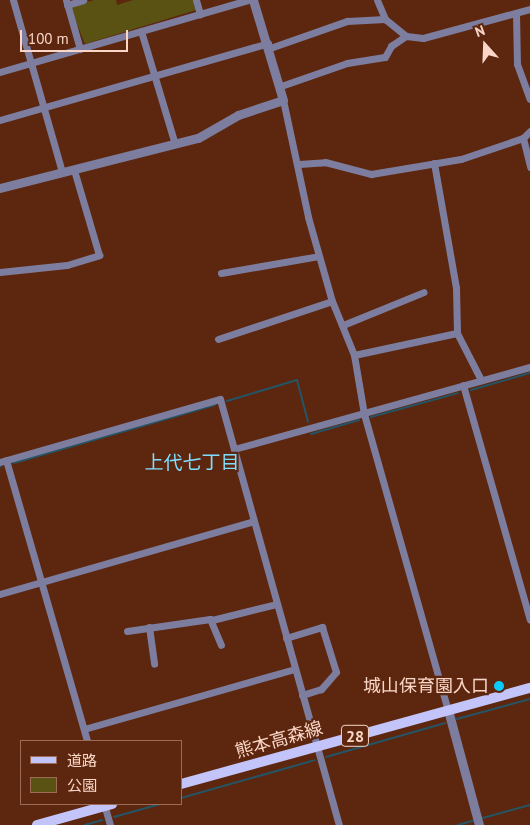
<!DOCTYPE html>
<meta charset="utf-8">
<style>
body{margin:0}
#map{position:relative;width:530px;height:825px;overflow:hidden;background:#5d260e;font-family:"PT Sans","Noto Sans JP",sans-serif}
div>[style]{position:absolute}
.green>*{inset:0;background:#595213}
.stream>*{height:2px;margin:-1px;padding:0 1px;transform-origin:1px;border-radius:1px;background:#245566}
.minor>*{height:7px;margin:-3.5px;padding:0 3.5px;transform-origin:3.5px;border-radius:3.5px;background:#7d7e9f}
.tertiary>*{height:9px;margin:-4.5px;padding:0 4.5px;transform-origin:4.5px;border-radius:4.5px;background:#7d7e9f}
.primary>*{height:10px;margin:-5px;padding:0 5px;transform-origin:5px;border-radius:5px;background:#c2c4fa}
.dots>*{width:14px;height:14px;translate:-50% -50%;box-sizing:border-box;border:2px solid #5d260e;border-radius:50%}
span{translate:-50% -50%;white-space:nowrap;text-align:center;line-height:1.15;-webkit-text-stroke:4.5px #5d260e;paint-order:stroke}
.shield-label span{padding:1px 4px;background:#5d260e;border:1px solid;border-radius:4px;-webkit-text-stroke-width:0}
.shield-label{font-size:16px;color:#f9d6c8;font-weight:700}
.poi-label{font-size:18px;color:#f9d6c8}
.right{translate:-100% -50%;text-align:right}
.street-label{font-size:18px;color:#f9d6c8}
.neighbourhood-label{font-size:19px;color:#7fddfe}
.legend{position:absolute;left:20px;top:740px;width:162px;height:65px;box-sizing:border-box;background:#5d260e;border:1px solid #9b6c58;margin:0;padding:6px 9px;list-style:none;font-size:15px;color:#f9d6c8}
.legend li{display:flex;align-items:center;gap:10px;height:25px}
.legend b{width:25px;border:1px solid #9b6c58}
.north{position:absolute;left:460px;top:20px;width:50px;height:50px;-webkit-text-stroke:4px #5d260e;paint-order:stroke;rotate:340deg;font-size:14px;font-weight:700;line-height:20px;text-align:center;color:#f9d6c8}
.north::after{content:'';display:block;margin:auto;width:18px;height:22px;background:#f9d6c8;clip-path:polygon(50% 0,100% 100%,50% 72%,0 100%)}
.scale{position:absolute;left:20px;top:30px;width:108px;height:22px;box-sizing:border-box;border:2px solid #f9d6c8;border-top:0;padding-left:6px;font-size:15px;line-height:18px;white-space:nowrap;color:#f9d6c8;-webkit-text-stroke:4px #5d260e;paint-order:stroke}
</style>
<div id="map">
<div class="green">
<i style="clip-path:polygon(94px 0,116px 0,117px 5px,133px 0,193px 0,196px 10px,85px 44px,70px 7px)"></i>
</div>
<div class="stream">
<i style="left:471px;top:390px;width:61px;rotate:-16.1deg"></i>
<i style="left:227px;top:401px;width:73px;rotate:-16.7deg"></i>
<i style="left:297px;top:380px;width:43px;rotate:75.3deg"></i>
<i style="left:371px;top:417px;width:90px;rotate:-15.4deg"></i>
<i style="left:311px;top:434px;width:50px;rotate:-16.3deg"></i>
<i style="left:14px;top:463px;width:209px;rotate:-16.1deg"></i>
<i style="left:0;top:467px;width:1px;rotate:-45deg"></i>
<i style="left:457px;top:719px;width:76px;rotate:-15.3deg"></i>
<i style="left:326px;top:757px;width:124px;rotate:-15.9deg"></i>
<i style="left:181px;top:798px;width:139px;rotate:-15.8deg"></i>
<i style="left:114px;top:817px;width:48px;rotate:-15.8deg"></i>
<i style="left:479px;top:819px;width:53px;rotate:-15.4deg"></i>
<i style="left:85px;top:825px;width:18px;rotate:-16deg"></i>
<i style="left:458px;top:825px;width:18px;rotate:-16deg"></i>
</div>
<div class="minor">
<i style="left:13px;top:0;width:179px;rotate:74.1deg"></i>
<i style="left:66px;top:0;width:51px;rotate:74.1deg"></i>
<i style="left:196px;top:0;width:15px;rotate:74deg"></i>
<i style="left:377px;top:0;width:21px;rotate:67deg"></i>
<i style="left:385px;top:19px;width:27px;rotate:39deg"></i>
<i style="left:67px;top:5px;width:17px;rotate:-17deg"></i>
<i style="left:516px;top:13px;width:51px;rotate:88.9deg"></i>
<i style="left:517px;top:64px;width:37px;rotate:70deg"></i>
<i style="left:141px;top:31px;width:118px;rotate:73.3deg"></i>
<i style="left:270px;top:48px;width:82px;rotate:-19.3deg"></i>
<i style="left:347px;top:21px;width:38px;rotate:-3deg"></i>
<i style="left:0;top:72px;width:258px;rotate:-16.2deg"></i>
<i style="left:281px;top:86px;width:70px;rotate:-19.2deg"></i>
<i style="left:347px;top:63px;width:38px;rotate:-9deg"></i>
<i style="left:385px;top:57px;width:13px;rotate:-61deg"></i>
<i style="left:391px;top:46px;width:18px;rotate:-34deg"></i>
<i style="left:406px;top:36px;width:17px;rotate:7deg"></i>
<i style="left:423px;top:38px;width:111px;rotate:-15.2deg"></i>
<i style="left:283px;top:100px;width:120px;rotate:77.9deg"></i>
<i style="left:308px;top:217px;width:87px;rotate:74.1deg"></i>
<i style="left:332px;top:301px;width:58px;rotate:67.8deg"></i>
<i style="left:354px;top:355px;width:60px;rotate:80.4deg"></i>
<i style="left:364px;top:414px;width:308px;rotate:74.2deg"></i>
<i style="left:0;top:120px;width:279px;rotate:-16deg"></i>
<i style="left:523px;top:138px;width:30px;rotate:76deg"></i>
<i style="left:434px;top:163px;width:127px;rotate:80deg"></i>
<i style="left:456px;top:288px;width:45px;rotate:88.7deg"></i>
<i style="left:457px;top:333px;width:53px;rotate:62.9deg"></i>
<i style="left:299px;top:164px;width:26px;rotate:-4deg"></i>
<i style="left:325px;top:162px;width:48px;rotate:14.6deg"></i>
<i style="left:371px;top:174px;width:91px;rotate:-9.5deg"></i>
<i style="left:461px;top:159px;width:65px;rotate:-18.7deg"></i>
<i style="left:523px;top:138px;width:10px;rotate:-45deg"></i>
<i style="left:0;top:272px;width:67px;rotate:-6deg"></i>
<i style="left:67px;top:265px;width:34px;rotate:-17deg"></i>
<i style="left:99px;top:255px;width:89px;rotate:-106.4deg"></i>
<i style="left:221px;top:273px;width:99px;rotate:-9.8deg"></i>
<i style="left:343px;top:325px;width:87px;rotate:-22.2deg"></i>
<i style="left:218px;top:339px;width:120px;rotate:-18.4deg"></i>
<i style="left:354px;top:355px;width:105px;rotate:-12.1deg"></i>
<i style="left:463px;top:385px;width:244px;rotate:74.1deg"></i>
<i style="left:234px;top:449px;width:307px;rotate:-15.5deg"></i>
<i style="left:6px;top:460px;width:292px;rotate:73.9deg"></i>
<i style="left:0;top:462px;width:229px;rotate:-16deg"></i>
<i style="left:220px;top:399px;width:442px;rotate:74.4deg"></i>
<i style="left:0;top:594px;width:264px;rotate:-16deg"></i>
<i style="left:212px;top:620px;width:66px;rotate:-14deg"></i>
<i style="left:149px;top:627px;width:37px;rotate:82deg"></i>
<i style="left:127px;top:631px;width:84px;rotate:-8.2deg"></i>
<i style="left:210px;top:619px;width:28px;rotate:67deg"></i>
<i style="left:286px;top:638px;width:38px;rotate:-17deg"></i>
<i style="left:322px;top:627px;width:47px;rotate:72.7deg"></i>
<i style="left:336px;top:672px;width:23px;rotate:131deg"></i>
<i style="left:321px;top:689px;width:20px;rotate:162deg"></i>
<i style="left:84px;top:729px;width:219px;rotate:-15.9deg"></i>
<i style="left:104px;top:804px;width:22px;rotate:74deg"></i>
</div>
<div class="tertiary">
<i style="left:0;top:188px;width:204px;rotate:-14.2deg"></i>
<i style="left:198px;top:138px;width:46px;rotate:-29.9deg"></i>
<i style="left:238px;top:115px;width:47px;rotate:-18.4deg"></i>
<i style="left:283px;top:100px;width:104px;rotate:-106.7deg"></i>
<i style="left:448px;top:710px;width:119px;rotate:74.9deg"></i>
</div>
<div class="primary">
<i style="left:181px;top:784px;width:362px;rotate:-15.4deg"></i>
<i style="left:37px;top:825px;width:78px;rotate:-15.6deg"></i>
</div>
<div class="dots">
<i style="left:499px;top:686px;background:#09cafa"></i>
</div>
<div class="shield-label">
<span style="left:355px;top:736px">28</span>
</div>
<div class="poi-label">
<span class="right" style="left:489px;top:686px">城山保育園入口</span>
</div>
<div class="street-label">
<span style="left:279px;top:740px;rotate:-16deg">熊本高森線</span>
</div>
<div class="neighbourhood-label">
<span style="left:192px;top:463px">上代七丁目</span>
</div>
<ul class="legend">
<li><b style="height:6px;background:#c2c4fa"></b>道路</li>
<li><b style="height:14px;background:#595213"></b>公園</li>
</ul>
<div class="north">N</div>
<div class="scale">100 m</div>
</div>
